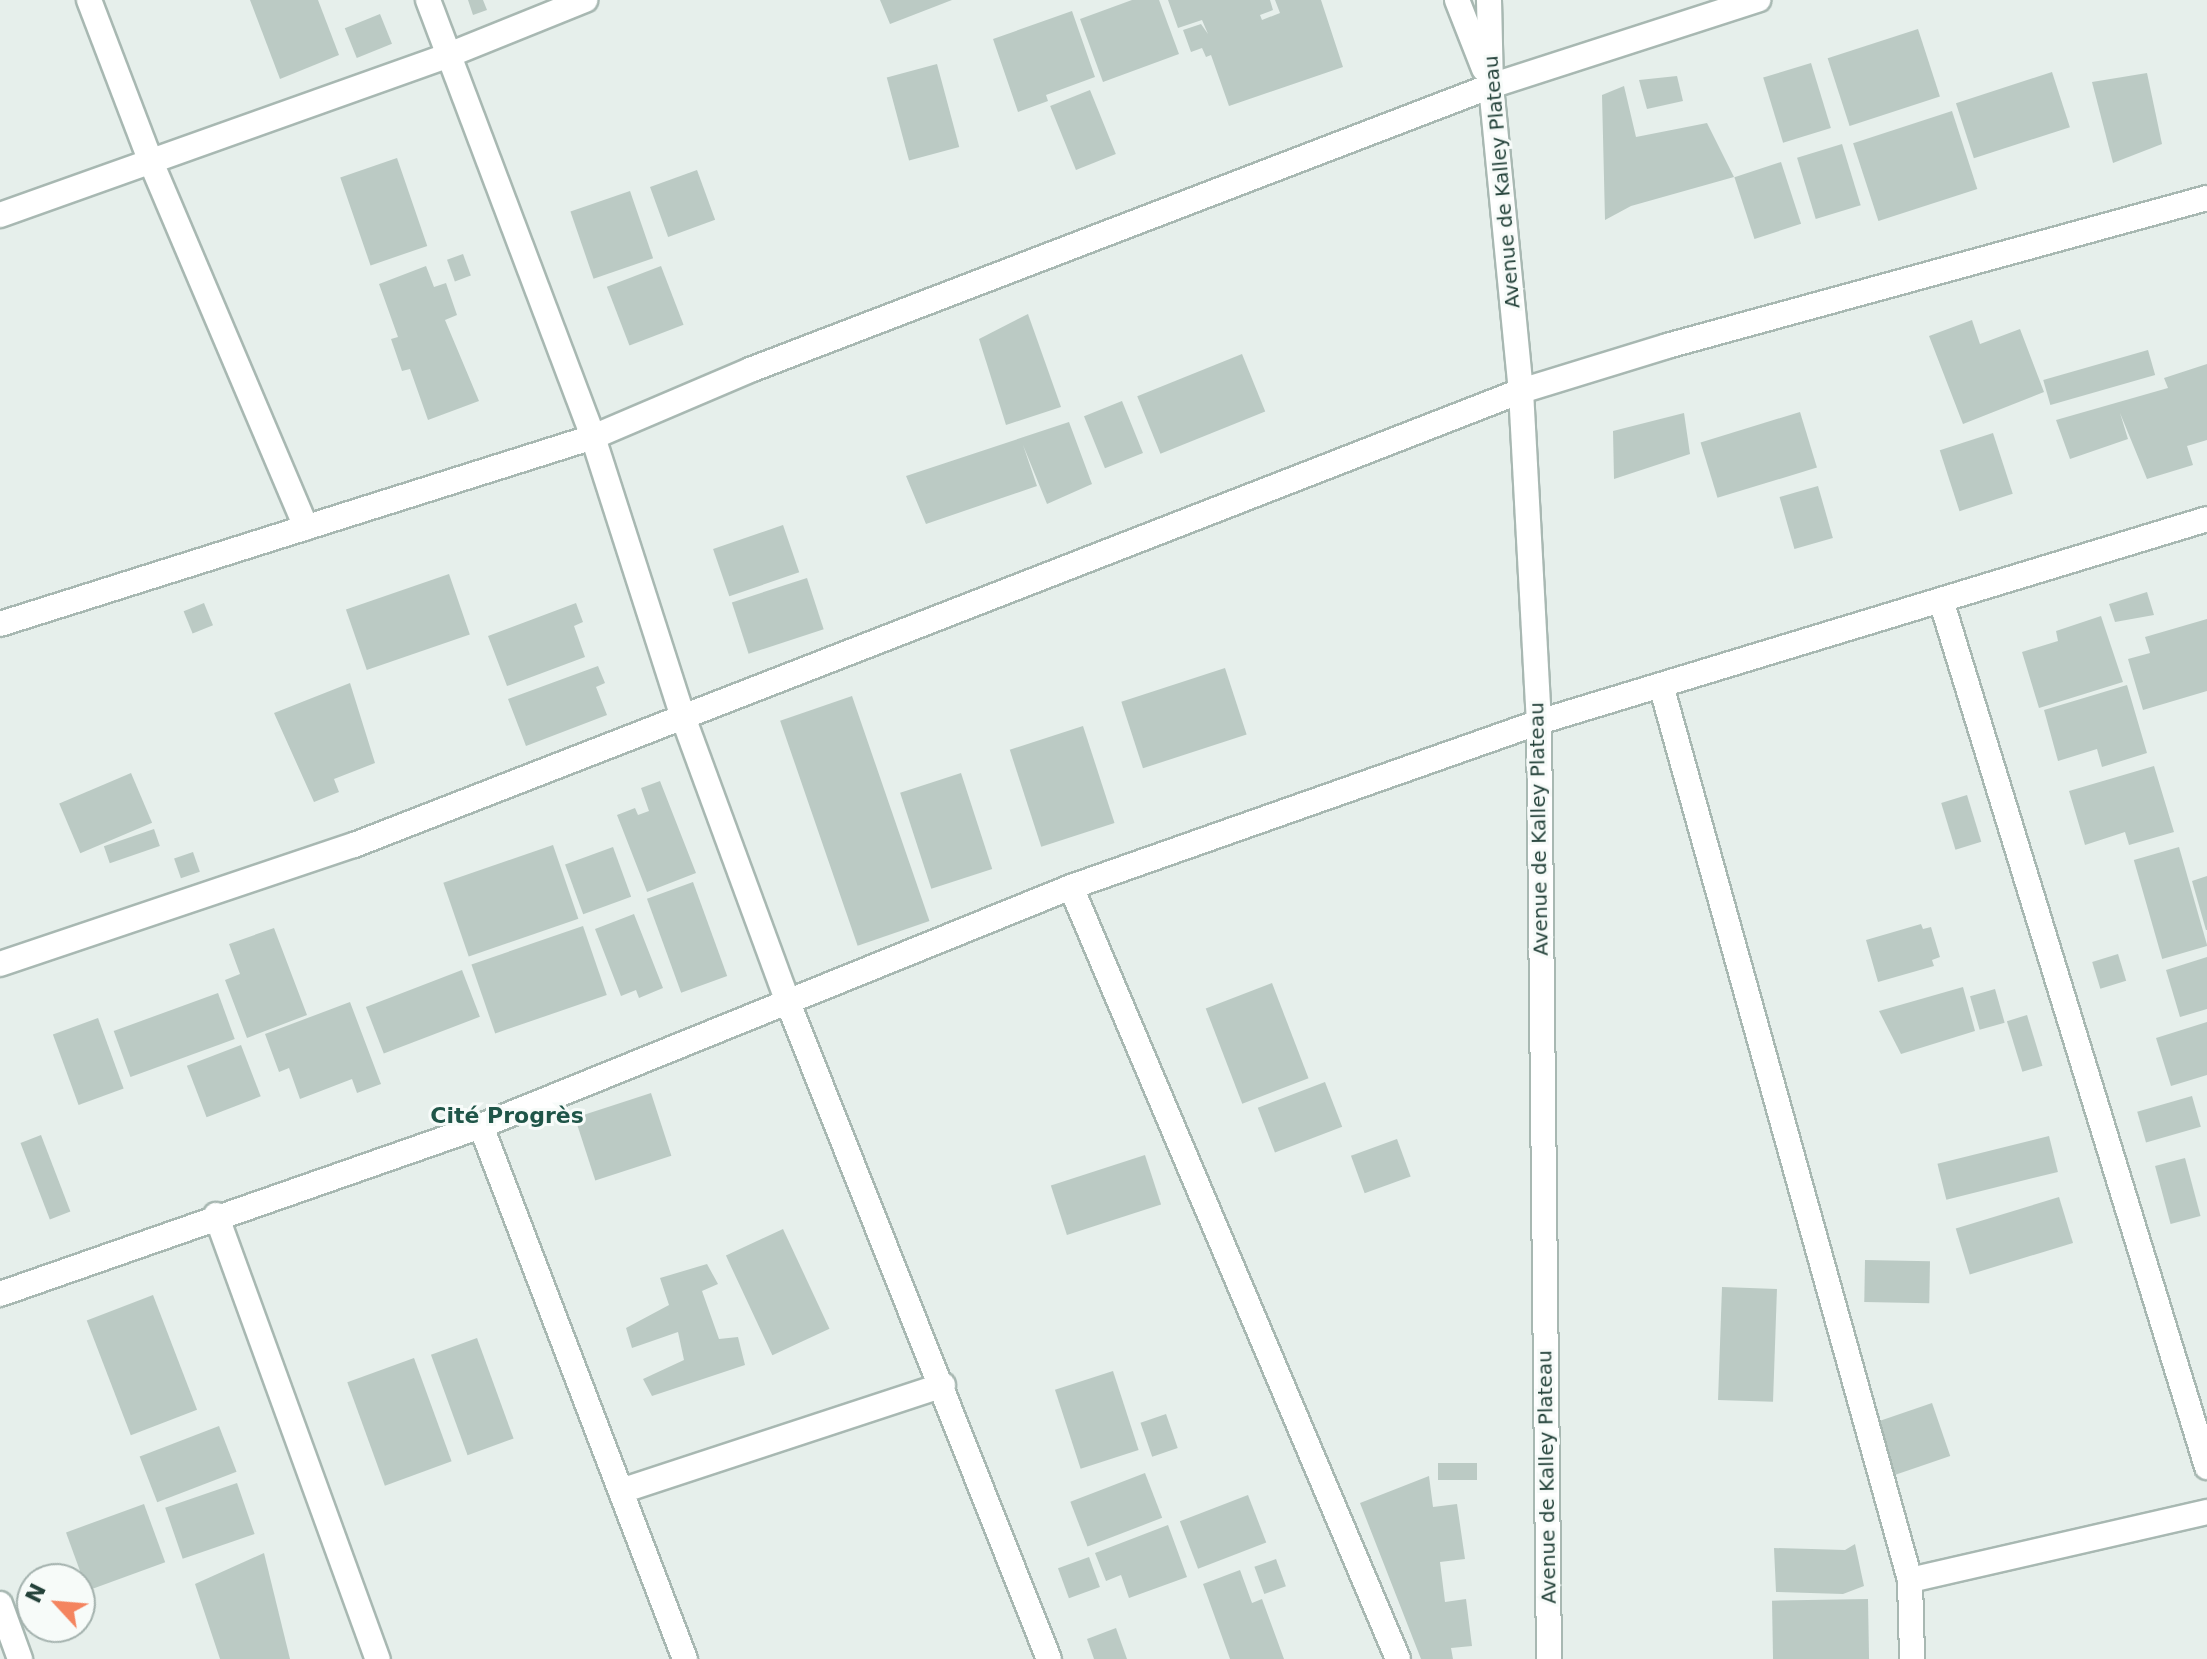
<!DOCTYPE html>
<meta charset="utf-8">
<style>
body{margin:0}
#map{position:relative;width:2207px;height:1659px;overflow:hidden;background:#e6efeb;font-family:"DejaVu Sans",sans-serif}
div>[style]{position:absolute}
.building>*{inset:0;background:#bbcac4;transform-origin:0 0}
.roads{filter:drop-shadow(2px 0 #a8b8b2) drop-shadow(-2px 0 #a8b8b2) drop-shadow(0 2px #a8b8b2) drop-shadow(0 -2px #a8b8b2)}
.minor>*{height:24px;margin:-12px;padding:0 12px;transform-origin:12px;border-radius:12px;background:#fff}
span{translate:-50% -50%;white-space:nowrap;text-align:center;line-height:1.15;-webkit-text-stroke:6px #f7fbf9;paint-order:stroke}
.street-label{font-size:20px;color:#24423a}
.neighbourhood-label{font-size:22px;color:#1f5548;font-weight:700}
.north{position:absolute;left:16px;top:1563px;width:80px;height:80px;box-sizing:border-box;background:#f7fbf9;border:2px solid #a3b1ad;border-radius:50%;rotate:296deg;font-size:22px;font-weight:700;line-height:32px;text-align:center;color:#24423a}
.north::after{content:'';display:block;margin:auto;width:28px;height:36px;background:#f4845f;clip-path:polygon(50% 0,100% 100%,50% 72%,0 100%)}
</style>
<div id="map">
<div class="building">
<i style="clip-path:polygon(250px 0,318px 0,339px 55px,280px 79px)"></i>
<i style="clip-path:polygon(468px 0,483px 0,487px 10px,473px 15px)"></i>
<i style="clip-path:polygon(880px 0,952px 0,890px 24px)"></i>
<i style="clip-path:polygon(1132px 0,1159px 0,1179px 54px,1103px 82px,1080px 19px)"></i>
<i style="clip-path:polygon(1168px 0,1270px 0,1273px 10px,1260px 15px,1262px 20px,1280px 13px,1275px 0,1321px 0,1343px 67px,1229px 106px,1211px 55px,1206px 57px,1202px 48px,1191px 52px,1183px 30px,1201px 24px,1208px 34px,1202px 20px,1178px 28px)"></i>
<i style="clip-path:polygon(1072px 11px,1095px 77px,1046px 95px,1048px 101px,1018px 112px,993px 39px)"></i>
<i style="left:380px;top:14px;width:32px;height:38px;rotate:68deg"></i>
<i style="left:1918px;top:29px;width:71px;height:95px;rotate:72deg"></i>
<i style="left:1811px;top:63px;width:68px;height:50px;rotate:73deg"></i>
<i style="left:937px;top:64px;width:86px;height:52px;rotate:75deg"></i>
<i style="left:2052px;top:72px;width:58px;height:101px;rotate:72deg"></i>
<i style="clip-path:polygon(2147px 73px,2162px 144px,2113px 163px,2092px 82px)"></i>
<i style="clip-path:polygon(1677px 76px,1683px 101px,1647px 109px,1639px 80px)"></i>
<i style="clip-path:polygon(1624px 86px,1636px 137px,1707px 123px,1734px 177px,1631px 206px,1605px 220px,1602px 95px)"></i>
<i style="left:1090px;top:90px;width:69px;height:43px;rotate:68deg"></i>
<i style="left:1952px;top:111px;width:82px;height:104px;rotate:72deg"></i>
<i style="left:1842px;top:144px;width:64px;height:47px;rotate:73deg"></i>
<i style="left:397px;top:158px;width:93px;height:60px;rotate:71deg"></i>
<i style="left:1781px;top:162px;width:65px;height:49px;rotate:72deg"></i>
<i style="left:697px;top:170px;width:53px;height:50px;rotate:70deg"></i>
<i style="left:630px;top:191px;width:71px;height:63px;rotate:71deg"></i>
<i style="left:463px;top:254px;width:23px;height:17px;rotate:70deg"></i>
<i style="clip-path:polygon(426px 266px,434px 287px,446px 283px,457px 315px,445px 320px,479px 401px,428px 420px,410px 369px,402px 371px,391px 339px,398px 337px,379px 284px)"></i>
<i style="left:661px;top:266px;width:63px;height:58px;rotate:69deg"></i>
<i style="clip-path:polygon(1028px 314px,1061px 407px,1006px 425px,979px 339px)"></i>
<i style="clip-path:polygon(1972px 320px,1980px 344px,2020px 329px,2044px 392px,1963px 424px,1929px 336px)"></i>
<i style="left:2148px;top:350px;width:26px;height:109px;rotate:74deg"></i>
<i style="left:1242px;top:354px;width:62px;height:113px;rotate:68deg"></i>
<i style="clip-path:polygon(2207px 364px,2207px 440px,2187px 446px,2193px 465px,2147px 479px,2120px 413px,2128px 439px,2070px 459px,2056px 420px,2168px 388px,2164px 378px)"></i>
<i style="left:1122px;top:401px;width:56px;height:41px;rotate:68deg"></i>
<i style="left:1800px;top:412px;width:58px;height:104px;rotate:73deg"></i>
<i style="clip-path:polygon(1684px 413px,1690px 454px,1614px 479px,1613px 431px)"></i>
<i style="clip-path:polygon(1069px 422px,1092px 484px,1047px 504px,1023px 445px,1037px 486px,926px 524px,906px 476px)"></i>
<i style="left:1993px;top:433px;width:64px;height:56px;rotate:72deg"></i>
<i style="left:1818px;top:486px;width:54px;height:40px;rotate:74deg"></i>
<i style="left:783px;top:525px;width:50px;height:74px;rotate:71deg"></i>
<i style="left:449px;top:574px;width:64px;height:109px;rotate:71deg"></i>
<i style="left:807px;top:578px;width:54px;height:79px;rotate:72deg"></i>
<i style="clip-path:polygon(2147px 592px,2154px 615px,2115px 622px,2109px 604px)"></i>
<i style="left:204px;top:603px;width:24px;height:22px;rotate:68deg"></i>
<i style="clip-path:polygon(576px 603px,583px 622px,574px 626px,585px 657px,507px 686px,488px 636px)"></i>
<i style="clip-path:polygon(2101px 616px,2123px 682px,2039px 708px,2022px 652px,2058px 641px,2056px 631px)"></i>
<i style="clip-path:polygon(2207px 619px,2207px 691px,2143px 710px,2128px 659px,2150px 653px,2145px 637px)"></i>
<i style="clip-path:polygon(598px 666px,605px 683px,596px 687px,607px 715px,526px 746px,508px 699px)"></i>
<i style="left:1225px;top:668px;width:70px;height:109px;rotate:72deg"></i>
<i style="clip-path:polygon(350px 683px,375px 763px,334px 779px,339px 792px,314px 802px,274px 713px)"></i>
<i style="clip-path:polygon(2127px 685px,2147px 753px,2102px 767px,2097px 749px,2058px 761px,2044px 710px)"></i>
<i style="left:852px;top:696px;width:238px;height:76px;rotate:71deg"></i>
<i style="left:1083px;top:726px;width:102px;height:77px;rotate:72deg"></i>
<i style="clip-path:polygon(2154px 766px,2174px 832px,2129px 845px,2125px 832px,2085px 845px,2069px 791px)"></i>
<i style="left:131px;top:773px;width:54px;height:78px;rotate:67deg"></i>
<i style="left:961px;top:773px;width:101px;height:64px;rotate:72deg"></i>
<i style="clip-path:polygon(660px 781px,696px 873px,647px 892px,617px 815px,635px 808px,638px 815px,649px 811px,641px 788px)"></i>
<i style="left:1967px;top:795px;width:49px;height:27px;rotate:73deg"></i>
<i style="left:154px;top:829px;width:18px;height:53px;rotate:71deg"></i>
<i style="left:553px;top:845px;width:78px;height:116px;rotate:71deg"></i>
<i style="left:613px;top:847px;width:53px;height:51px;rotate:70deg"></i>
<i style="left:2179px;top:847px;width:103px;height:47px;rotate:74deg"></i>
<i style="left:193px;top:852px;width:21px;height:20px;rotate:71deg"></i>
<i style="clip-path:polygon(2207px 876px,2207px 930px,2206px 930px,2192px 881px)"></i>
<i style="left:693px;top:882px;width:100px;height:49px;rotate:70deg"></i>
<i style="clip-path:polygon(634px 914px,663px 988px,639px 998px,636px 990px,621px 996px,595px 929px)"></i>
<i style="clip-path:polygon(1921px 924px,1923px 929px,1931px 927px,1940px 957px,1932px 960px,1934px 966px,1878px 982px,1866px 940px)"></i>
<i style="left:583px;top:926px;width:73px;height:118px;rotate:71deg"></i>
<i style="clip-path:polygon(274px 928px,307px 1015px,247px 1038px,225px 980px,240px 974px,229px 944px)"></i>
<i style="left:2118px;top:954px;width:28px;height:27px;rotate:73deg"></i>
<i style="clip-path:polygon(2207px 957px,2207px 1009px,2180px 1017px,2166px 970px)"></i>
<i style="left:462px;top:970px;width:50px;height:103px;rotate:69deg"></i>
<i style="left:1272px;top:983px;width:102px;height:71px;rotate:69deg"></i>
<i style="clip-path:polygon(1963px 987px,1975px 1031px,1901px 1054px,1879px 1011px)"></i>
<i style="left:1995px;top:989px;width:35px;height:26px;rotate:74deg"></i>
<i style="left:218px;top:993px;width:49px;height:111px;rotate:70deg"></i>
<i style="clip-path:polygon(350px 1002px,381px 1084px,357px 1093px,352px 1079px,300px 1099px,289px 1068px,279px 1072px,265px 1034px)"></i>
<i style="left:2027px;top:1015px;width:53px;height:21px;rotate:73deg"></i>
<i style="left:98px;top:1018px;width:75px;height:48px;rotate:70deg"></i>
<i style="clip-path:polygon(2207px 1022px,2207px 1075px,2171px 1086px,2156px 1038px)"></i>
<i style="left:241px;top:1045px;width:55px;height:58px;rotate:69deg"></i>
<i style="left:1325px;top:1082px;width:48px;height:72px;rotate:69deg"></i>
<i style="left:651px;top:1093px;width:66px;height:80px;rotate:72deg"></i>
<i style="left:2192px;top:1096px;width:32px;height:57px;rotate:74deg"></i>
<i style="left:41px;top:1135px;width:82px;height:22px;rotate:69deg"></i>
<i style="left:2049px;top:1136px;width:37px;height:115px;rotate:76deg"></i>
<i style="left:1397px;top:1139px;width:40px;height:49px;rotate:70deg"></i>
<i style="left:1145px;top:1155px;width:52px;height:99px;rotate:72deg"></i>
<i style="left:2185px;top:1158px;width:60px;height:31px;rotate:75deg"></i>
<i style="left:2059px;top:1197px;width:48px;height:108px;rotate:73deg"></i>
<i style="left:783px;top:1229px;width:110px;height:63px;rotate:65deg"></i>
<i style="left:1865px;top:1260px;width:65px;height:42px;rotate:1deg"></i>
<i style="clip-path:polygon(707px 1264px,718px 1284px,702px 1291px,719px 1339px,738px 1337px,745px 1365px,652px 1396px,643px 1379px,684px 1360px,678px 1332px,632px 1348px,626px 1328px,669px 1305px,660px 1278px)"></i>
<i style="left:1722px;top:1287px;width:55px;height:113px;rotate:2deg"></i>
<i style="left:153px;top:1295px;width:123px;height:71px;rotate:69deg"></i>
<i style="left:477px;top:1338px;width:107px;height:49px;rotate:70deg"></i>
<i style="left:414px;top:1358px;width:110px;height:71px;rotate:70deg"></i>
<i style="left:1113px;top:1371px;width:83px;height:61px;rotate:72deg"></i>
<i style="left:1932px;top:1403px;width:56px;height:61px;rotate:71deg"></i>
<i style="left:1166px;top:1414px;width:36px;height:27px;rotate:71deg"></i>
<i style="left:219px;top:1426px;width:49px;height:85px;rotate:69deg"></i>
<i style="left:1477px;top:1463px;width:17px;height:39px;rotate:90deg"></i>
<i style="left:1145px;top:1473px;width:48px;height:80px;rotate:69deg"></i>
<i style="clip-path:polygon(1429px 1476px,1433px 1507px,1457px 1504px,1465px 1559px,1440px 1562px,1445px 1602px,1466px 1599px,1472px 1646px,1451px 1648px,1453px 1659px,1421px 1659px,1360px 1503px)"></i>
<i style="left:237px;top:1483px;width:54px;height:76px;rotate:71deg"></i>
<i style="left:1248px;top:1495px;width:51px;height:73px;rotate:69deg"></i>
<i style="left:144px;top:1504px;width:62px;height:83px;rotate:70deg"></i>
<i style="clip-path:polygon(1168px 1525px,1187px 1577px,1129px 1598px,1121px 1575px,1106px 1581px,1095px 1553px)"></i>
<i style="clip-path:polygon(1855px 1544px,1864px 1586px,1843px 1594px,1776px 1592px,1774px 1548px,1845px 1550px)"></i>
<i style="clip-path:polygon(264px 1553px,290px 1659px,220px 1659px,195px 1584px)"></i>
<i style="left:1089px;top:1557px;width:32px;height:33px;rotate:70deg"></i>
<i style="left:1276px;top:1559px;width:29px;height:23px;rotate:70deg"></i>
<i style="clip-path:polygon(1240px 1570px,1252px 1603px,1262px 1599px,1284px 1659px,1230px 1659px,1203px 1584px)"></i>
<i style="left:1868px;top:1599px;width:60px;height:96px;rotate:89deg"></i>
<i style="clip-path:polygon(1116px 1628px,1127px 1659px,1094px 1659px,1087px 1639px)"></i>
</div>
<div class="roads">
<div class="minor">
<i style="left:89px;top:0;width:173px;rotate:69.1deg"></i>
<i style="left:151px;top:162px;width:397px;rotate:67deg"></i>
<i style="left:428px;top:0;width:467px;rotate:69.3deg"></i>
<i style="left:593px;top:437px;width:294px;rotate:72.2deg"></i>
<i style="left:683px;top:717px;width:302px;rotate:69.8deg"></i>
<i style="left:787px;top:1000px;width:709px;rotate:68.32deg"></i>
<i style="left:1457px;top:0;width:74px;rotate:68.6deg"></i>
<i style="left:1489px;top:0;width:86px;rotate:88.7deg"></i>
<i style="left:1491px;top:86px;width:306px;rotate:84.4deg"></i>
<i style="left:1521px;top:391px;width:331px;rotate:86.9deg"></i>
<i style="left:1539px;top:722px;width:937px;rotate:89.39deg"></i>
<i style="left:0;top:215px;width:477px;rotate:-19.6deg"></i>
<i style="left:449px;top:55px;width:147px;rotate:-22deg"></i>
<i style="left:1941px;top:600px;width:907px;rotate:72.94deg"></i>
<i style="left:0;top:624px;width:622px;rotate:-17.5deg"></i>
<i style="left:593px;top:437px;width:171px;rotate:-23.1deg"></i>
<i style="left:750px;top:370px;width:794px;rotate:-20.97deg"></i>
<i style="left:1491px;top:86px;width:281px;rotate:-17.9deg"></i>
<i style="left:1661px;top:685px;width:929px;rotate:74.45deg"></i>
<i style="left:1910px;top:1580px;width:79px;rotate:88.5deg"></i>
<i style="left:1071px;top:887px;width:838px;rotate:67.04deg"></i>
<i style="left:0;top:964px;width:373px;rotate:-18.6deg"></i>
<i style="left:354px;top:845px;width:1252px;rotate:-21.26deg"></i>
<i style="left:1521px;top:391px;width:153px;rotate:-17.1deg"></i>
<i style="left:1667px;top:346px;width:560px;rotate:-15.33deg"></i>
<i style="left:481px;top:1126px;width:571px;rotate:69.06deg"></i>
<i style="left:216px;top:1215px;width:473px;rotate:70deg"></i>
<i style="left:0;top:1294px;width:509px;rotate:-19.25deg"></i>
<i style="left:481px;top:1126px;width:637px;rotate:-22.05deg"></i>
<i style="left:1071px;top:887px;width:496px;rotate:-19.4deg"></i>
<i style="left:1539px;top:722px;width:698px;rotate:-16.9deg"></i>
<i style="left:621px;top:1491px;width:339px;rotate:-18.2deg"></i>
<i style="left:1910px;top:1580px;width:305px;rotate:-12.9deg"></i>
<i style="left:0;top:1604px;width:59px;rotate:70deg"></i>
</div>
</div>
<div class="street-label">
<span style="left:1502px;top:182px;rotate:-95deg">Avenue de Kalley Plateau</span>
<span style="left:1539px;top:829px;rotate:-91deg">Avenue de Kalley Plateau</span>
<span style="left:1547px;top:1477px;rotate:-91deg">Avenue de Kalley Plateau</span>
</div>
<div class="neighbourhood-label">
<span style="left:507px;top:1116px">Cité Progrès</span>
</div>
<div class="north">N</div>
</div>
